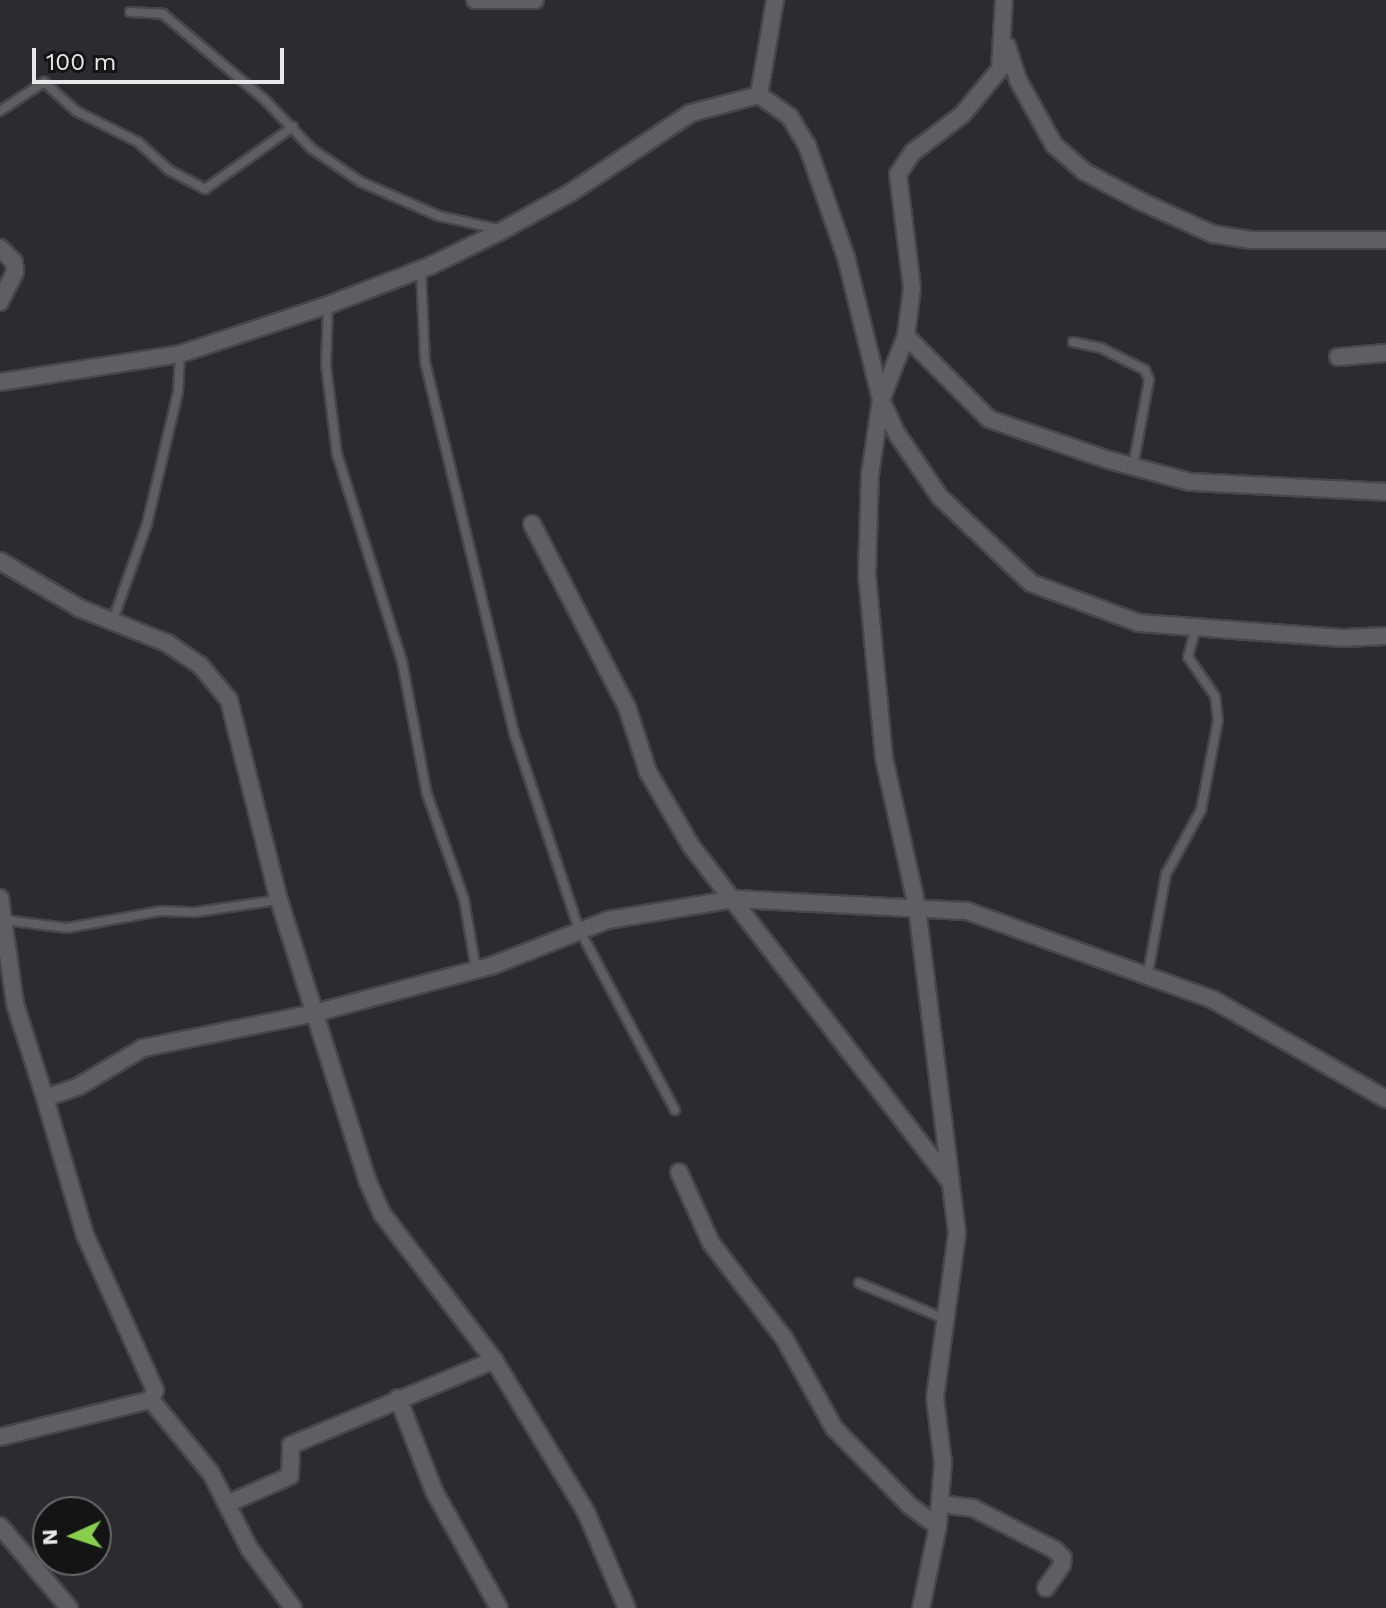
<!DOCTYPE html>
<style>
body{margin:0}
#map{position:relative;width:1386px;height:1608px;overflow:hidden;background:#2c2b2e;font-family:"Work Sans",sans-serif}
div>[style]{position:absolute}
.roads{filter:drop-shadow(2px 0 #474748) drop-shadow(-2px 0 #474748) drop-shadow(0 2px #474748) drop-shadow(0 -2px #474748)}
.service>*{height:8px;margin:-4px;padding:0 4px;transform-origin:4px;border-radius:4px;background:#5f5e60}
.minor>*{height:16px;margin:-8px;padding:0 8px;transform-origin:8px;border-radius:8px;background:#5f5e60}
span{translate:-50% -50%;white-space:nowrap;text-align:center;line-height:1.15;-webkit-text-stroke:8px #151415;paint-order:stroke}
.north{position:absolute;left:32px;top:1496px;width:80px;height:80px;box-sizing:border-box;background:#151415;border:2px solid #696869;border-radius:50%;rotate:267deg;font-size:22px;font-weight:700;line-height:32px;text-align:center;color:#e7e7e8}
.north::after{content:'';display:block;margin:auto;width:28px;height:36px;background:#86cf4b;clip-path:polygon(50% 0,100% 100%,50% 72%,0 100%)}
.scale{position:absolute;left:32px;top:48px;width:252px;height:36px;box-sizing:border-box;border:4px solid #e7e7e8;border-top:0;padding-left:10px;font-size:24px;line-height:28px;white-space:nowrap;color:#e7e7e8;-webkit-text-stroke:6px #151415;paint-order:stroke}
</style>
<div id="map">
<div class="roads">
<div class="service">
<i style="left:130px;top:12px;width:33px;rotate:3deg"></i>
<i style="left:163px;top:14px;width:132px;rotate:40.1deg"></i>
<i style="left:264px;top:99px;width:69px;rotate:46.2deg"></i>
<i style="left:312px;top:149px;width:59px;rotate:34deg"></i>
<i style="left:361px;top:182px;width:85px;rotate:23.6deg"></i>
<i style="left:439px;top:216px;width:60px;rotate:12.4deg"></i>
<i style="left:0;top:111px;width:53px;rotate:-33.4deg"></i>
<i style="left:44px;top:82px;width:43px;rotate:42.2deg"></i>
<i style="left:76px;top:111px;width:69px;rotate:26.6deg"></i>
<i style="left:138px;top:142px;width:42px;rotate:42.1deg"></i>
<i style="left:169px;top:170px;width:41px;rotate:27.8deg"></i>
<i style="left:205px;top:189px;width:108px;rotate:-35.2deg"></i>
<i style="left:421px;top:270px;width:92px;rotate:87.5deg"></i>
<i style="left:425px;top:362px;width:382px;rotate:76.5deg"></i>
<i style="left:514px;top:733px;width:206px;rotate:71.7deg"></i>
<i style="left:579px;top:929px;width:205px;rotate:62.1deg"></i>
<i style="left:328px;top:306px;width:59px;rotate:91.9deg"></i>
<i style="left:326px;top:365px;width:90px;rotate:83deg"></i>
<i style="left:337px;top:454px;width:217px;rotate:72.6deg"></i>
<i style="left:402px;top:661px;width:135px;rotate:79.4deg"></i>
<i style="left:427px;top:794px;width:111px;rotate:70.6deg"></i>
<i style="left:464px;top:899px;width:72px;rotate:80.4deg"></i>
<i style="left:1073px;top:342px;width:29px;rotate:12deg"></i>
<i style="left:1101px;top:348px;width:49px;rotate:26.6deg"></i>
<i style="left:1145px;top:370px;width:11px;rotate:68deg"></i>
<i style="left:1149px;top:380px;width:87px;rotate:100.5deg"></i>
<i style="left:113px;top:620px;width:102px;rotate:-70.5deg"></i>
<i style="left:147px;top:524px;width:136px;rotate:-76.8deg"></i>
<i style="left:178px;top:392px;width:38px;rotate:-87deg"></i>
<i style="left:4px;top:920px;width:64px;rotate:7.2deg"></i>
<i style="left:67px;top:928px;width:96px;rotate:-10.3deg"></i>
<i style="left:161px;top:911px;width:35px;rotate:2deg"></i>
<i style="left:196px;top:912px;width:83px;rotate:-8.3deg"></i>
<i style="left:1148px;top:973px;width:101px;rotate:-79.7deg"></i>
<i style="left:1166px;top:874px;width:73px;rotate:-61.3deg"></i>
<i style="left:1201px;top:810px;width:92px;rotate:-79.3deg"></i>
<i style="left:1218px;top:720px;width:24px;rotate:-97deg"></i>
<i style="left:1215px;top:696px;width:47px;rotate:-124.7deg"></i>
<i style="left:1188px;top:657px;width:31px;rotate:-75deg"></i>
<i style="left:859px;top:1283px;width:93px;rotate:22.7deg"></i>
</div>
<div class="minor">
<i style="left:475px;top:0;width:60px"></i>
<i style="left:1007px;top:46px;width:36px;rotate:72deg"></i>
<i style="left:1018px;top:80px;width:74px;rotate:61deg"></i>
<i style="left:1054px;top:145px;width:41px;rotate:41.1deg"></i>
<i style="left:1085px;top:172px;width:62px;rotate:27.8deg"></i>
<i style="left:1140px;top:201px;width:80px;rotate:24.3deg"></i>
<i style="left:1213px;top:234px;width:39px;rotate:9deg"></i>
<i style="left:1252px;top:240px;width:134px"></i>
<i style="left:759px;top:95px;width:96px;rotate:-80.4deg"></i>
<i style="left:0;top:248px;width:20px;rotate:45deg"></i>
<i style="left:14px;top:262px;width:10px;rotate:84deg"></i>
<i style="left:15px;top:272px;width:34px;rotate:117deg"></i>
<i style="left:906px;top:336px;width:117px;rotate:45deg"></i>
<i style="left:989px;top:419px;width:127px;rotate:18.9deg"></i>
<i style="left:1109px;top:460px;width:84px;rotate:15.2deg"></i>
<i style="left:1190px;top:482px;width:196px;rotate:2.9deg"></i>
<i style="left:1338px;top:357px;width:48px;rotate:-4.8deg"></i>
<i style="left:0;top:382px;width:182px;rotate:-8.8deg"></i>
<i style="left:180px;top:354px;width:156px;rotate:-18.3deg"></i>
<i style="left:328px;top:305px;width:111px;rotate:-21deg"></i>
<i style="left:432px;top:265px;width:79px;rotate:-26.2deg"></i>
<i style="left:503px;top:230px;width:77px;rotate:-28.9deg"></i>
<i style="left:570px;top:193px;width:145px;rotate:-33.5deg"></i>
<i style="left:691px;top:113px;width:70px;rotate:-14.8deg"></i>
<i style="left:759px;top:95px;width:38px;rotate:35deg"></i>
<i style="left:790px;top:117px;width:33px;rotate:59deg"></i>
<i style="left:807px;top:145px;width:119px;rotate:70.8deg"></i>
<i style="left:846px;top:257px;width:147px;rotate:76.2deg"></i>
<i style="left:881px;top:400px;width:38px;rotate:65deg"></i>
<i style="left:897px;top:434px;width:76px;rotate:55.7deg"></i>
<i style="left:940px;top:497px;width:125px;rotate:43.4deg"></i>
<i style="left:1031px;top:583px;width:115px;rotate:20.3deg"></i>
<i style="left:1139px;top:623px;width:207px;rotate:4.2deg"></i>
<i style="left:1345px;top:638px;width:41px;rotate:-2.8deg"></i>
<i style="left:532px;top:524px;width:206px;rotate:62.6deg"></i>
<i style="left:627px;top:707px;width:68px;rotate:72.1deg"></i>
<i style="left:648px;top:772px;width:86px;rotate:59.8deg"></i>
<i style="left:691px;top:846px;width:423px;rotate:52.3deg"></i>
<i style="left:0;top:561px;width:92px;rotate:30.7deg"></i>
<i style="left:79px;top:608px;width:95px;rotate:21.7deg"></i>
<i style="left:167px;top:643px;width:40px;rotate:34deg"></i>
<i style="left:200px;top:665px;width:45px;rotate:50.4deg"></i>
<i style="left:229px;top:700px;width:206px;rotate:76deg"></i>
<i style="left:279px;top:900px;width:296px;rotate:72.5deg"></i>
<i style="left:368px;top:1182px;width:36px;rotate:66deg"></i>
<i style="left:383px;top:1215px;width:183px;rotate:52.6deg"></i>
<i style="left:494px;top:1360px;width:178px;rotate:58.8deg"></i>
<i style="left:586px;top:1512px;width:104px;rotate:66.9deg"></i>
<i style="left:0;top:898px;width:107px;rotate:81.9deg"></i>
<i style="left:15px;top:1004px;width:99px;rotate:72.3deg"></i>
<i style="left:679px;top:1172px;width:78px;rotate:65.7deg"></i>
<i style="left:711px;top:1243px;width:120px;rotate:52.5deg"></i>
<i style="left:784px;top:1338px;width:103px;rotate:60.9deg"></i>
<i style="left:834px;top:1428px;width:109px;rotate:45.7deg"></i>
<i style="left:910px;top:1506px;width:34px;rotate:36deg"></i>
<i style="left:398px;top:1398px;width:100px;rotate:68.8deg"></i>
<i style="left:434px;top:1491px;width:134px;rotate:60.9deg"></i>
<i style="left:151px;top:1400px;width:94px;rotate:50.6deg"></i>
<i style="left:211px;top:1473px;width:84px;rotate:63.1deg"></i>
<i style="left:249px;top:1548px;width:74px;rotate:53.7deg"></i>
<i style="left:0;top:1437px;width:155px;rotate:-13.8deg"></i>
<i style="left:151px;top:1400px;width:11px;rotate:-68deg"></i>
<i style="left:155px;top:1390px;width:170px;rotate:-114.3deg"></i>
<i style="left:85px;top:1235px;width:143px;rotate:-106.3deg"></i>
<i style="left:45px;top:1098px;width:36px;rotate:-19deg"></i>
<i style="left:79px;top:1086px;width:74px;rotate:-30.7deg"></i>
<i style="left:143px;top:1048px;width:176px;rotate:-11.5deg"></i>
<i style="left:315px;top:1013px;width:182px;rotate:-15deg"></i>
<i style="left:491px;top:966px;width:126px;rotate:-21.5deg"></i>
<i style="left:608px;top:920px;width:129px;rotate:-9.4deg"></i>
<i style="left:735px;top:899px;width:232px;rotate:3deg"></i>
<i style="left:967px;top:911px;width:260px;rotate:19.8deg"></i>
<i style="left:1212px;top:999px;width:201px;rotate:29.9deg"></i>
<i style="left:227px;top:1504px;width:69px;rotate:-24deg"></i>
<i style="left:290px;top:1476px;width:31px;rotate:-88deg"></i>
<i style="left:291px;top:1445px;width:220px;rotate:-22.7deg"></i>
<i style="left:940px;top:1504px;width:33px;rotate:7deg"></i>
<i style="left:973px;top:1508px;width:92px;rotate:27.1deg"></i>
<i style="left:1055px;top:1550px;width:11px;rotate:45deg"></i>
<i style="left:1063px;top:1558px;width:7px;rotate:98deg"></i>
<i style="left:1062px;top:1565px;width:28px;rotate:125deg"></i>
<i style="left:0;top:1526px;width:107px;rotate:49.9deg"></i>
<i style="left:921px;top:1608px;width:84px;rotate:-78.3deg"></i>
<i style="left:938px;top:1526px;width:63px;rotate:-85.5deg"></i>
<i style="left:943px;top:1463px;width:65px;rotate:-97deg"></i>
<i style="left:935px;top:1398px;width:166px;rotate:-82.4deg"></i>
<i style="left:957px;top:1233px;width:328px;rotate:-97deg"></i>
<i style="left:917px;top:907px;width:153px;rotate:-102.5deg"></i>
<i style="left:884px;top:758px;width:185px;rotate:-95.3deg"></i>
<i style="left:867px;top:574px;width:99px;rotate:-88.3deg"></i>
<i style="left:870px;top:475px;width:76px;rotate:-81.7deg"></i>
<i style="left:881px;top:400px;width:69px;rotate:-68.7deg"></i>
<i style="left:906px;top:336px;width:48px;rotate:-82.9deg"></i>
<i style="left:912px;top:288px;width:115px;rotate:-97deg"></i>
<i style="left:898px;top:174px;width:27px;rotate:-56deg"></i>
<i style="left:913px;top:152px;width:61px;rotate:-37.1deg"></i>
<i style="left:962px;top:115px;width:60px;rotate:-50.4deg"></i>
<i style="left:1000px;top:69px;width:69px;rotate:-86.7deg"></i>
</div>
</div>
<div class="north">N</div>
<div class="scale">100 m</div>
</div>
